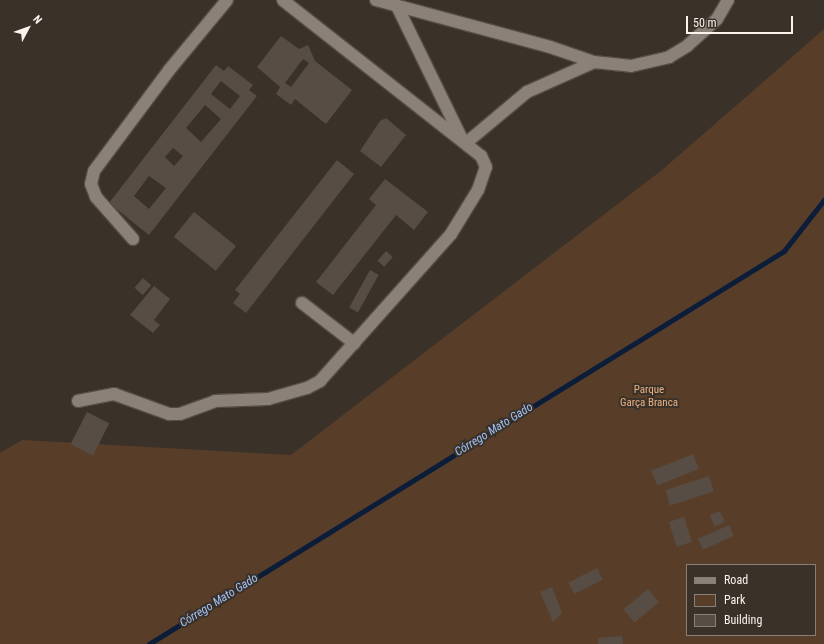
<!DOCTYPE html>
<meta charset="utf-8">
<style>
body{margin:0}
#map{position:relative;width:824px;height:644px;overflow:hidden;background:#3a3129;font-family:"Roboto Condensed",sans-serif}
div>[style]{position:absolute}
.green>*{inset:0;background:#583e29}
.stream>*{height:4.5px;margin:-2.25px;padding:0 2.25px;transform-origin:2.25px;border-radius:2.25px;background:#0c1d39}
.building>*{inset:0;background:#574d45;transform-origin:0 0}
.roads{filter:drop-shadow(1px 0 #554d47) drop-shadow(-1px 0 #554d47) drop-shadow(0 1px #554d47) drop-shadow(0 -1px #554d47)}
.minor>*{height:12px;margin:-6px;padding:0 6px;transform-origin:6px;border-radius:6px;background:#8c8178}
span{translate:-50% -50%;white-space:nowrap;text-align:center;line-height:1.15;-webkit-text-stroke:4px #3a3129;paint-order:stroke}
.park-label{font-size:11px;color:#eab284}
.water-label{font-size:12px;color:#a0c3fb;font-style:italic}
.legend{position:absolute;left:686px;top:564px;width:130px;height:72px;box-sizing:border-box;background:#3a3129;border:1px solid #877f78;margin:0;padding:5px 7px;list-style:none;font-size:12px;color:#faf3ee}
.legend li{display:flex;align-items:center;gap:8px;height:20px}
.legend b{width:20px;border:1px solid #877f78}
.north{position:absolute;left:8px;top:8px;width:40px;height:40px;-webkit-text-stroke:3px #3a3129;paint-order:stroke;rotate:49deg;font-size:11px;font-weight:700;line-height:16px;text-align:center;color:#faf3ee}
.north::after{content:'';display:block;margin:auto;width:14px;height:18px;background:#faf3ee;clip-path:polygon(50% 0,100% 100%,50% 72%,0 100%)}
.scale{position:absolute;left:686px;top:16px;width:107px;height:18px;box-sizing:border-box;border:2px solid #faf3ee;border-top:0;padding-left:5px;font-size:12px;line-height:14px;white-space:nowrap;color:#faf3ee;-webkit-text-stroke:3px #3a3129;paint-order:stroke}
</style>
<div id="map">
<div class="green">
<i style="clip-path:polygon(evenodd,824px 29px,824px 644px,0 644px,0 453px,22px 440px,291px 455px,662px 170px,824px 29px,687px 565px,815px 565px,815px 635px,687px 635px,687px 565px)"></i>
</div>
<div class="stream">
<i style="left:149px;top:644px;width:747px;rotate:-31.75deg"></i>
<i style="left:784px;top:251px;width:65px;rotate:-51.9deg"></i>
</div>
<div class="building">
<i style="clip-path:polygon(evenodd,281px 36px,299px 49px,308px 45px,315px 61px,352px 90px,326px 124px,295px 99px,291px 105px,276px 94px,280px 87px,257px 67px,281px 36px,303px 59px,309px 63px,291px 87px,285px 83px,303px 59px)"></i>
<i style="clip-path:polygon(evenodd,216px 65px,224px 71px,228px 66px,253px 85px,249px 90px,257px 96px,149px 235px,109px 203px,216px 65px,221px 81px,240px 96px,230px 109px,211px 94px,221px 81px,216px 65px,205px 105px,221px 119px,201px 142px,186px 128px,205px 105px,216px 65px,173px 148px,183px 156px,174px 166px,165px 157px,173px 148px,216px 65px,149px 176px,166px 188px,149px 209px,134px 196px,149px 176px)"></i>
<i style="clip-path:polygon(386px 118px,406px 135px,381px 167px,360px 151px,380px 121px)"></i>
<i style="clip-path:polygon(337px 160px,354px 174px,246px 313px,233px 303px,240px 294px,235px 290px)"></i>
<i style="clip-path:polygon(385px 179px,428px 212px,414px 230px,396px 215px,333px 295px,316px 282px,376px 205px,369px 199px)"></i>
<i style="left:194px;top:212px;width:54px;height:32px;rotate:39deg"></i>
<i style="left:386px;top:251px;width:9px;height:13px;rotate:41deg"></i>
<i style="left:370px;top:270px;width:10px;height:43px;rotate:29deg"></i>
<i style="left:143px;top:278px;width:11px;height:13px;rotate:41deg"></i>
<i style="clip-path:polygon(154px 286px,170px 299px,154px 320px,160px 325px,153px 333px,130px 315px)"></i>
<i style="left:87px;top:412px;width:25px;height:36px;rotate:27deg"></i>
<i style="left:693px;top:454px;width:16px;height:45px;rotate:68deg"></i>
<i style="left:709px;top:476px;width:16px;height:46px;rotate:72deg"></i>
<i style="left:720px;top:511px;width:12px;height:11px;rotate:66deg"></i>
<i style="left:684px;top:517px;width:26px;height:16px;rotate:72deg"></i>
<i style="left:729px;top:525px;width:12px;height:34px;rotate:66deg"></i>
<i style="left:597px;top:568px;width:13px;height:32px;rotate:63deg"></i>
<i style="clip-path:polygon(552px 587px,562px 613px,553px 622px,540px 592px)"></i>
<i style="left:648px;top:589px;width:17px;height:32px;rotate:50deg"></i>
<i style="clip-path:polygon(622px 636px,623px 644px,598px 644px,598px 638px)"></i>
</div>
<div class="roads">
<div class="minor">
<i style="left:376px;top:0;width:180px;rotate:15.1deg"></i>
<i style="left:550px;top:47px;width:46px;rotate:18.8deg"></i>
<i style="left:594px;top:62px;width:37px;rotate:6deg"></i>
<i style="left:631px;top:66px;width:39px;rotate:-13deg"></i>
<i style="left:669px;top:57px;width:21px;rotate:-31deg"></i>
<i style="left:687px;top:46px;width:40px;rotate:-42deg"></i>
<i style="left:717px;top:19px;width:22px;rotate:-60deg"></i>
<i style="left:397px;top:6px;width:146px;rotate:64deg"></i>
<i style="left:466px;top:143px;width:80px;rotate:-39.9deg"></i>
<i style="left:527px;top:92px;width:73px;rotate:-24.1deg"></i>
<i style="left:133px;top:239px;width:56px;rotate:-131.4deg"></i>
<i style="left:96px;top:197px;width:14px;rotate:-111deg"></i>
<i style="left:91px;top:184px;width:13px;rotate:-77deg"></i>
<i style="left:94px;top:171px;width:127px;rotate:-53.3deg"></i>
<i style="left:170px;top:69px;width:89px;rotate:-50.4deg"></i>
<i style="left:302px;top:303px;width:66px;rotate:37.6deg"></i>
<i style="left:78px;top:401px;width:37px;rotate:-11deg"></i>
<i style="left:114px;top:394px;width:59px;rotate:20deg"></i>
<i style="left:169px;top:414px;width:11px"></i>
<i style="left:180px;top:414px;width:37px;rotate:-20deg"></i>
<i style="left:215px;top:401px;width:53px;rotate:-2.2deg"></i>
<i style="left:268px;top:399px;width:41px;rotate:-15.8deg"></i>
<i style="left:307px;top:388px;width:15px;rotate:-28deg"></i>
<i style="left:320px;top:381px;width:197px;rotate:-48.3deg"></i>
<i style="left:451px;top:234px;width:52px;rotate:-58.5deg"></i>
<i style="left:478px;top:190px;width:24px;rotate:-71deg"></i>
<i style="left:486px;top:167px;width:12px;rotate:-114deg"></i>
<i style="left:481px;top:156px;width:252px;rotate:-141.8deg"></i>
</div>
</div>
<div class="park-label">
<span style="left:649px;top:397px">Parque<br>Garça Branca</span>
</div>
<div class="water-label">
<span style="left:494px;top:430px;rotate:-32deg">Córrego Mato Gado</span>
<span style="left:219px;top:601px;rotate:-32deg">Córrego Mato Gado</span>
</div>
<ul class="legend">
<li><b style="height:5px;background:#8c8178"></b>Road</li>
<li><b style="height:11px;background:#583e29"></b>Park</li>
<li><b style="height:11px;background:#574d45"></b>Building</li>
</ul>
<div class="north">N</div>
<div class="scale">50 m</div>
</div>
